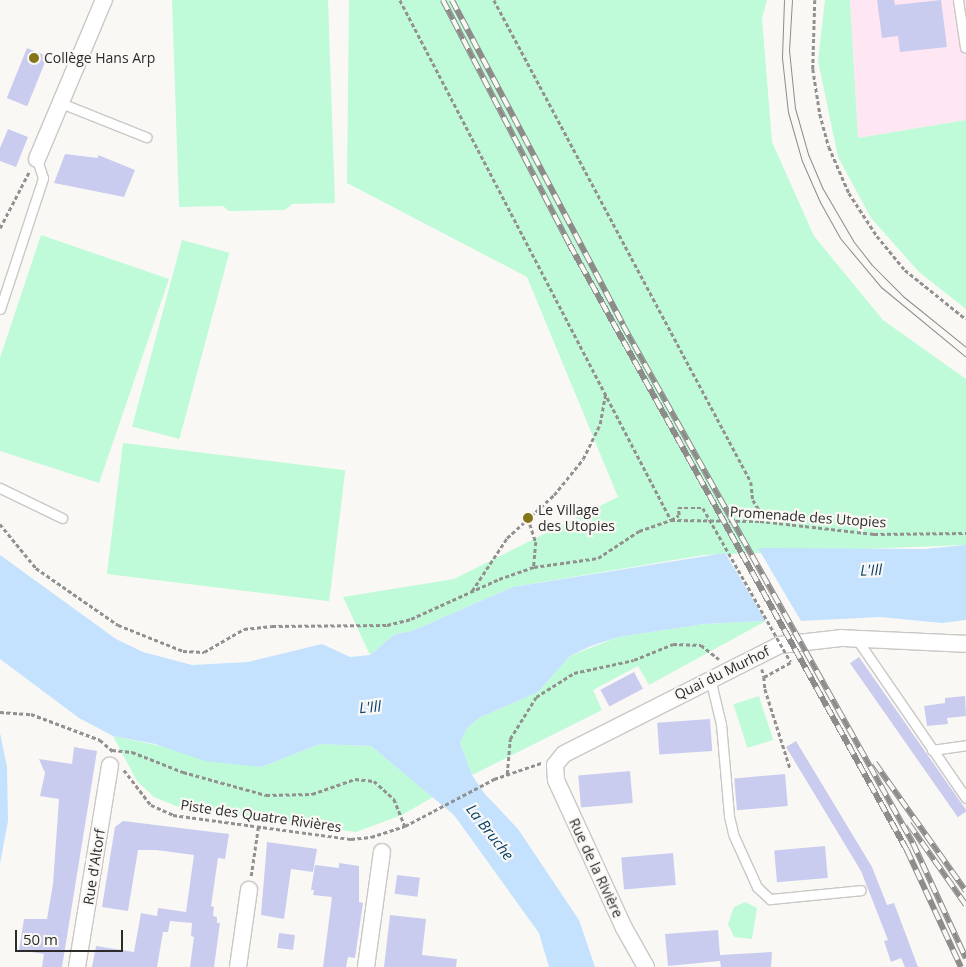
<!DOCTYPE html>
<meta charset="utf-8">
<style>
body{margin:0}
#map{position:relative;width:966px;height:967px;overflow:hidden;background:#faf8f5;font-family:"Open Sans",sans-serif}
div>[style]{position:absolute}
.medical>*{inset:0;background:#fee7f3}
.green>*{inset:0;background:#bffbd8;transform-origin:0 0}
.water>*{inset:0;background:#c4e1fd}
.building>*{inset:0;background:#c9ccef;transform-origin:0 0}
.path>*{height:2.5px;margin-top:-1.25px;transform-origin:0;background:repeating-linear-gradient(90deg,#93918f 0 4px,transparent 0 6.5px)}
.roads{filter:drop-shadow(1px 0 #cac7c5) drop-shadow(-1px 0 #cac7c5) drop-shadow(0 1px #cac7c5) drop-shadow(0 -1px #cac7c5)}
.service>*{height:9px;margin:-4.5px;padding:0 4.5px;transform-origin:4.5px;border-radius:4.5px;background:#fff}
.minor>*{height:16px;margin:-8px;padding:0 8px;transform-origin:8px;border-radius:8px;background:#fff}
.tram>*{height:1px;margin:-0.5px;padding:0 0.5px;transform-origin:0.5px;border-radius:0.5px;background:#8d8c8a}
.rail>*{height:5.5px;margin-top:-2.75px;transform-origin:0;background:repeating-linear-gradient(90deg,#faf8f5 0 11px,#8d8c8a 0 22px);box-sizing:border-box;border-block:1px solid #8d8c8a}
.path-bridge>*{height:2.5px;margin-top:-1.25px;transform-origin:0;background:repeating-linear-gradient(90deg,#93918f 0 4px,transparent 0 6.5px)}
.dots>*{width:14px;height:14px;translate:-50% -50%;box-sizing:border-box;border:2px solid #faf8f5;border-radius:50%}
span{translate:-50% -50%;white-space:nowrap;text-align:center;line-height:1.15;-webkit-text-stroke:4.5px #faf8f5;paint-order:stroke}
.poi-label{font-size:14px;color:#2d2c2b}
.left{translate:0 -50%;text-align:left}
.street-label{font-size:14px;color:#2d2c2b}
.water-label{font-size:15px;color:#07416c;font-style:italic}
.scale{position:absolute;left:15px;top:930px;width:108px;height:22px;box-sizing:border-box;border:2px solid #2d2c2b;border-top:0;padding-left:6px;font-size:15px;line-height:18px;white-space:nowrap;color:#2d2c2b;-webkit-text-stroke:4px #faf8f5;paint-order:stroke}
</style>
<div id="map">
<div class="medical">
<i style="clip-path:polygon(850px 0,966px 0,966px 120px,858px 138px)"></i>
</div>
<div class="green">
<i style="clip-path:polygon(172px 0,328px 0,335px 203px,292px 204px,285px 210px,229px 211px,223px 206px,179px 207px)"></i>
<i style="clip-path:polygon(349px 0,767px 0,762px 18px,772px 142px,814px 236px,883px 320px,966px 379px,966px 545px,704px 555px,513px 587px,412px 631px,395px 634px,370px 655px,343px 597px,454px 579px,618px 497px,527px 277px,347px 183px)"></i>
<i style="clip-path:polygon(825px 0,850px 0,858px 138px,966px 120px,966px 309px,919px 272px,871px 218px,838px 157px,818px 61px)"></i>
<i style="clip-path:polygon(41px 235px,169px 279px,99px 483px,0 451px,0 358px)"></i>
<i style="left:182px;top:240px;width:49px;height:193px;rotate:15deg"></i>
<i style="left:123px;top:443px;width:224px;height:132px;rotate:7deg"></i>
<i style="clip-path:polygon(766px 621px,649px 685px,638px 666px,593px 690px,602px 710px,472px 775px,460px 743px,467px 728px,479px 718px,538px 692px,570px 656px,618px 637px,704px 624px)"></i>
<i style="left:759px;top:696px;width:46px;height:27px;rotate:72deg"></i>
<i style="clip-path:polygon(113px 736px,261px 767px,320px 744px,371px 746px,433px 797px,402px 815px,356px 832px,176px 806px,154px 797px,137px 781px)"></i>
<i style="clip-path:polygon(745px 902px,757px 908px,752px 939px,734px 937px,728px 924px,734px 907px)"></i>
</div>
<div class="water">
<i style="clip-path:polygon(966px 545px,966px 620px,942px 623px,880px 617px,801px 621px,758px 548px,925px 549px)"></i>
<i style="clip-path:polygon(725px 553px,766px 621px,704px 624px,618px 637px,591px 646px,570px 656px,538px 692px,479px 718px,467px 728px,460px 743px,472px 775px,484px 793px,518px 829px,579px 920px,595px 967px,549px 967px,539px 933px,454px 815px,371px 746px,320px 744px,261px 767px,205px 761px,155px 744px,113px 736px,79px 718px,0 659px,0 555px,116px 639px,143px 652px,192px 665px,248px 662px,322px 644px,350px 657px,370px 655px,395px 634px,412px 631px,513px 587px)"></i>
<i style="clip-path:polygon(0 733px,7px 767px,8px 821px,0 864px)"></i>
</div>
<div class="building">
<i style="clip-path:polygon(877px 0,894px 0,895px 5px,941px 0,947px 47px,900px 52px,898px 36px,882px 38px)"></i>
<i style="left:27px;top:48px;width:22px;height:54px;rotate:22deg"></i>
<i style="clip-path:polygon(8px 129px,28px 137px,16px 167px,0 161px,0 148px)"></i>
<i style="clip-path:polygon(65px 154px,98px 158px,98px 155px,135px 170px,124px 197px,54px 183px)"></i>
<i style="left:859px;top:657px;width:188px;height:11px;rotate:55deg"></i>
<i style="left:634px;top:672px;width:19px;height:38px;rotate:62deg"></i>
<i style="clip-path:polygon(965px 696px,966px 716px,947px 718px,948px 724px,927px 726px,924px 706px,945px 703px,945px 698px)"></i>
<i style="left:710px;top:719px;width:32px;height:53px;rotate:86deg"></i>
<i style="clip-path:polygon(796px 741px,872px 867px,887px 905px,894px 903px,918px 967px,905px 967px,901px 958px,891px 962px,884px 941px,888px 940px,861px 871px,786px 747px)"></i>
<i style="clip-path:polygon(74px 747px,97px 751px,62px 967px,42px 967px,44px 954px,19px 950px,24px 919px,47px 919px,53px 884px,59px 799px,40px 796px,45px 773px,39px 759px,72px 764px)"></i>
<i style="left:630px;top:771px;width:32px;height:52px;rotate:85deg"></i>
<i style="left:785px;top:774px;width:32px;height:51px;rotate:85deg"></i>
<i style="clip-path:polygon(123px 821px,229px 834px,225px 859px,218px 858px,211px 906px,214px 907px,213px 916px,217px 917px,217px 923px,220px 923px,214px 967px,190px 967px,194px 937px,191px 936px,192px 923px,170px 921px,168px 932px,163px 932px,157px 967px,92px 967px,96px 946px,134px 952px,141px 913px,157px 916px,158px 908px,186px 912px,194px 855px,156px 850px,138px 850px,128px 911px,102px 907px,115px 827px)"></i>
<i style="clip-path:polygon(267px 842px,317px 849px,313px 872px,291px 869px,284px 919px,261px 915px)"></i>
<i style="left:825px;top:846px;width:32px;height:51px;rotate:85deg"></i>
<i style="left:673px;top:853px;width:32px;height:52px;rotate:85deg"></i>
<i style="clip-path:polygon(339px 863px,359px 866px,359px 902px,363px 903px,355px 958px,348px 957px,346px 967px,323px 967px,332px 897px,313px 895px,314px 890px,311px 890px,315px 865px,339px 868px)"></i>
<i style="left:397px;top:875px;width:23px;height:19px;rotate:7deg"></i>
<i style="clip-path:polygon(390px 915px,426px 919px,422px 955px,457px 959px,456px 967px,384px 967px)"></i>
<i style="clip-path:polygon(718px 930px,720px 955px,772px 952px,771px 967px,721px 967px,720px 961px,668px 966px,665px 934px)"></i>
<i style="left:279px;top:933px;width:16px;height:15px;rotate:7deg"></i>
</div>
<div class="path">
<i style="left:400px;top:0;width:586px;rotate:62.47deg"></i>
<i style="left:671px;top:520px;width:9px;rotate:-32deg"></i>
<i style="left:679px;top:515px;width:7px;rotate:-98deg"></i>
<i style="left:678px;top:508px;width:25px"></i>
<i style="left:494px;top:0;width:546px;rotate:61.93deg"></i>
<i style="left:751px;top:482px;width:18px;rotate:84deg"></i>
<i style="left:753px;top:500px;width:25px;rotate:58deg"></i>
<i style="left:815px;top:0;width:69px;rotate:91.7deg"></i>
<i style="left:813px;top:69px;width:46px;rotate:81.2deg"></i>
<i style="left:820px;top:114px;width:34px;rotate:75deg"></i>
<i style="left:829px;top:147px;width:50px;rotate:66.5deg"></i>
<i style="left:849px;top:193px;width:51px;rotate:56.9deg"></i>
<i style="left:877px;top:236px;width:44px;rotate:50.5deg"></i>
<i style="left:905px;top:270px;width:78px;rotate:38.8deg"></i>
<i style="left:0;top:228px;width:63px;rotate:-62.6deg"></i>
<i style="left:528px;top:518px;width:25px;rotate:72deg"></i>
<i style="left:536px;top:542px;width:25px;rotate:95deg"></i>
<i style="left:0;top:524px;width:57px;rotate:50.7deg"></i>
<i style="left:36px;top:568px;width:100px;rotate:34.8deg"></i>
<i style="left:118px;top:625px;width:70px;rotate:21.8deg"></i>
<i style="left:183px;top:651px;width:21px;rotate:3deg"></i>
<i style="left:204px;top:652px;width:46px;rotate:-29.9deg"></i>
<i style="left:244px;top:629px;width:28px;rotate:-6deg"></i>
<i style="left:272px;top:626px;width:115px;rotate:-0.5deg"></i>
<i style="left:387px;top:625px;width:25px;rotate:-14deg"></i>
<i style="left:411px;top:619px;width:97px;rotate:-24.4deg"></i>
<i style="left:499px;top:579px;width:37px;rotate:-19deg"></i>
<i style="left:534px;top:567px;width:65px;rotate:-8deg"></i>
<i style="left:598px;top:558px;width:49px;rotate:-33.4deg"></i>
<i style="left:639px;top:531px;width:34px;rotate:-19deg"></i>
<i style="left:671px;top:520px;width:89px;rotate:0.6deg"></i>
<i style="left:760px;top:521px;width:115px;rotate:6.5deg"></i>
<i style="left:874px;top:534px;width:92px;rotate:-0.6deg"></i>
<i style="left:472px;top:591px;width:64px;rotate:-56.6deg"></i>
<i style="left:507px;top:538px;width:64px;rotate:-42.5deg"></i>
<i style="left:554px;top:495px;width:46px;rotate:-51.1deg"></i>
<i style="left:583px;top:459px;width:39px;rotate:-64deg"></i>
<i style="left:600px;top:424px;width:29px;rotate:-80deg"></i>
<i style="left:762px;top:669px;width:8px;rotate:76deg"></i>
<i style="left:764px;top:677px;width:31px;rotate:-29deg"></i>
<i style="left:764px;top:677px;width:12px;rotate:85deg"></i>
<i style="left:765px;top:689px;width:83px;rotate:72.4deg"></i>
<i style="left:0;top:712px;width:31px;rotate:4deg"></i>
<i style="left:31px;top:714px;width:74px;rotate:20.6deg"></i>
<i style="left:100px;top:740px;width:18px;rotate:41deg"></i>
<i style="left:112px;top:750px;width:20px;rotate:6deg"></i>
<i style="left:132px;top:752px;width:55px;rotate:21.4deg"></i>
<i style="left:183px;top:772px;width:86px;rotate:15.5deg"></i>
<i style="left:266px;top:795px;width:46px;rotate:-1.2deg"></i>
<i style="left:312px;top:794px;width:46px;rotate:-19.2deg"></i>
<i style="left:355px;top:779px;width:19px;rotate:6deg"></i>
<i style="left:374px;top:781px;width:27px;rotate:42deg"></i>
<i style="left:394px;top:799px;width:29px;rotate:68deg"></i>
<i style="left:124px;top:770px;width:44px;rotate:52.4deg"></i>
<i style="left:151px;top:805px;width:24px;rotate:24deg"></i>
<i style="left:173px;top:815px;width:180px;rotate:7.7deg"></i>
<i style="left:351px;top:839px;width:20px;rotate:-6deg"></i>
<i style="left:371px;top:837px;width:36px;rotate:-18deg"></i>
<i style="left:405px;top:826px;width:101px;rotate:-27.8deg"></i>
<i style="left:494px;top:779px;width:50px;rotate:-18.8deg"></i>
<i style="left:507px;top:774px;width:35px;rotate:-85deg"></i>
<i style="left:510px;top:739px;width:49px;rotate:-58.2deg"></i>
<i style="left:536px;top:697px;width:45px;rotate:-32.3deg"></i>
<i style="left:574px;top:673px;width:61px;rotate:-12.2deg"></i>
<i style="left:634px;top:660px;width:42px;rotate:-22.3deg"></i>
<i style="left:673px;top:644px;width:28px;rotate:2deg"></i>
<i style="left:701px;top:645px;width:23px;rotate:38deg"></i>
<i style="left:251px;top:876px;width:49px;rotate:-81.7deg"></i>
</div>
<div class="roads">
<div class="service">
<i style="left:958px;top:0;width:48px;rotate:81.5deg"></i>
<i style="left:61px;top:103px;width:92px;rotate:21.8deg"></i>
<i style="left:0;top:309px;width:138px;rotate:-71.8deg"></i>
<i style="left:43px;top:178px;width:20px;rotate:-108deg"></i>
<i style="left:0;top:488px;width:69px;rotate:25.8deg"></i>
<i style="left:856px;top:638px;width:194px;rotate:55.5deg"></i>
<i style="left:710px;top:678px;width:47px;rotate:76.6deg"></i>
<i style="left:721px;top:724px;width:92px;rotate:85deg"></i>
<i style="left:729px;top:816px;width:18px;rotate:77deg"></i>
<i style="left:733px;top:834px;width:58px;rotate:65.6deg"></i>
<i style="left:757px;top:887px;width:18px;rotate:43deg"></i>
<i style="left:770px;top:899px;width:91px;rotate:-5.6deg"></i>
<i style="left:932px;top:750px;width:34px;rotate:-8deg"></i>
</div>
<div class="minor">
<i style="left:37px;top:159px;width:173px;rotate:-67.2deg"></i>
<i style="left:77px;top:967px;width:204px;rotate:-80.7deg"></i>
<i style="left:238px;top:967px;width:78px;rotate:-81.9deg"></i>
<i style="left:366px;top:967px;width:116px;rotate:-82.1deg"></i>
<i style="left:646px;top:967px;width:45px;rotate:-119.4deg"></i>
<i style="left:624px;top:928px;width:163px;rotate:-114.7deg"></i>
<i style="left:556px;top:780px;width:15px;rotate:-94deg"></i>
<i style="left:555px;top:765px;width:14px;rotate:-51deg"></i>
<i style="left:564px;top:754px;width:242px;rotate:-26.8deg"></i>
<i style="left:780px;top:645px;width:61px;rotate:-6.5deg"></i>
<i style="left:841px;top:638px;width:125px;rotate:2.7deg"></i>
</div>
</div>
<div class="tram">
<i style="left:784px;top:0;width:58px;rotate:92deg"></i>
<i style="left:782px;top:58px;width:54px;rotate:83.7deg"></i>
<i style="left:788px;top:112px;width:51px;rotate:74.1deg"></i>
<i style="left:802px;top:161px;width:45px;rotate:66.3deg"></i>
<i style="left:820px;top:202px;width:41px;rotate:60.9deg"></i>
<i style="left:840px;top:238px;width:64px;rotate:50.1deg"></i>
<i style="left:881px;top:287px;width:110px;rotate:39.5deg"></i>
<i style="left:792px;top:0;width:50px;rotate:93.4deg"></i>
<i style="left:789px;top:50px;width:58px;rotate:84.1deg"></i>
<i style="left:795px;top:108px;width:48px;rotate:74.2deg"></i>
<i style="left:808px;top:154px;width:38px;rotate:67deg"></i>
<i style="left:823px;top:189px;width:61px;rotate:59.7deg"></i>
<i style="left:854px;top:242px;width:29px;rotate:52deg"></i>
<i style="left:872px;top:265px;width:45px;rotate:45deg"></i>
<i style="left:904px;top:297px;width:80px;rotate:38.9deg"></i>
</div>
<div class="rail">
<i style="left:443px;top:0;width:276px;rotate:62.6deg"></i>
<i style="left:570px;top:245px;width:693px;rotate:60.88deg"></i>
<i style="left:907px;top:850px;width:129px;rotate:65.2deg"></i>
<i style="left:452px;top:0;width:367px;rotate:62.2deg"></i>
<i style="left:623px;top:325px;width:594px;rotate:60.76deg"></i>
<i style="left:913px;top:843px;width:127px;rotate:65.3deg"></i>
<i style="left:875px;top:763px;width:157px;rotate:54.6deg"></i>
<i style="left:909px;top:824px;width:99px;rotate:54.9deg"></i>
</div>
<div class="path-bridge">
<i style="left:703px;top:508px;width:177px;rotate:60.3deg"></i>
</div>
<div class="dots">
<i style="left:34px;top:58px;background:#847518"></i>
<i style="left:528px;top:518px;background:#847518"></i>
</div>
<div class="poi-label">
<span class="left" style="left:44px;top:58px">Collège Hans Arp</span>
<span class="left" style="left:538px;top:518px">Le Village<br>des Utopies</span>
</div>
<div class="street-label">
<span style="left:808px;top:517px;rotate:4deg">Promenade des Utopies</span>
<span style="left:722px;top:673px;rotate:-26deg">Quai du Murhof</span>
<span style="left:261px;top:816px;rotate:8deg">Piste des Quatre Rivières</span>
<span style="left:94px;top:867px;rotate:-81deg">Rue d'Altorf</span>
<span style="left:596px;top:868px;rotate:65deg">Rue de la Rivière</span>
</div>
<div class="water-label">
<span style="left:871px;top:570px;rotate:-2deg">L'Ill</span>
<span style="left:370px;top:707px;rotate:-5deg">L'Ill</span>
<span style="left:490px;top:832px;rotate:52deg">La Bruche</span>
</div>
<div class="scale">50 m</div>
</div>
